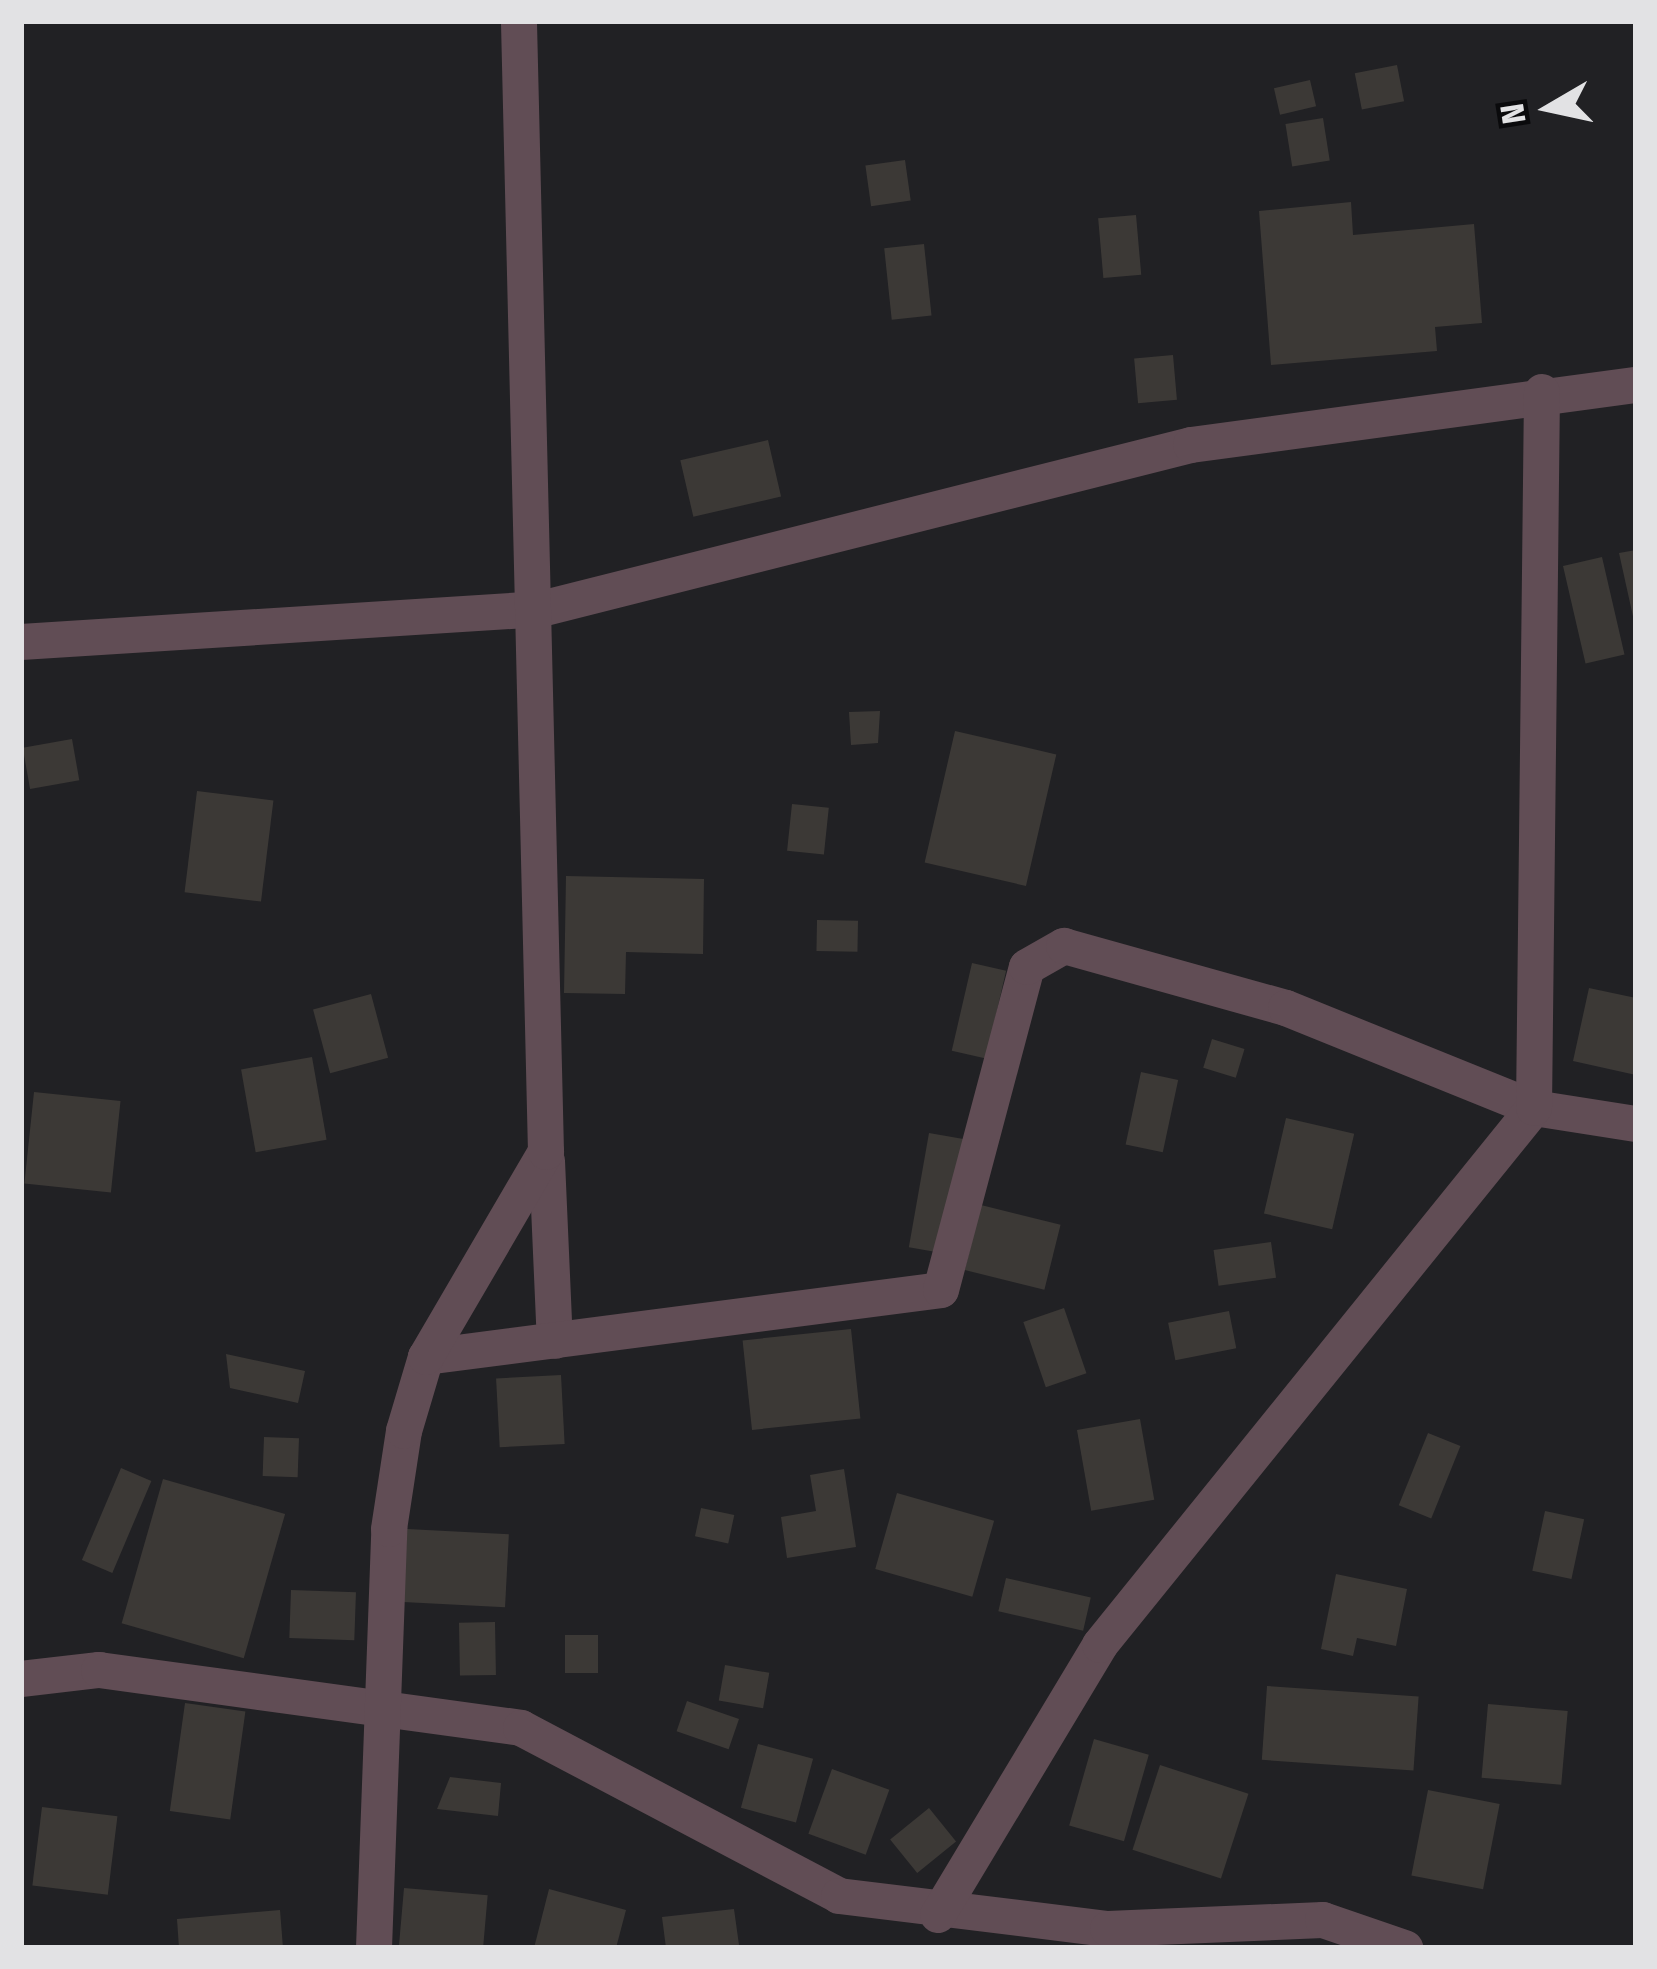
<!DOCTYPE html>
<style>
body{margin:0}
#map{position:relative;width:1657px;height:1969px;overflow:hidden;background:#212124;font-family:"Fira Sans Condensed",sans-serif}
div>[style]{position:absolute}
.building>*{inset:0;background:#3c3936;transform-origin:0 0}
.minor>*{height:36px;margin:-18px;padding:0 18px;transform-origin:18px;border-radius:18px;background:#614d55}
span{translate:-50% -50%;white-space:nowrap;text-align:center;line-height:1.15;-webkit-text-stroke:10px #0a0a0c;paint-order:stroke}
.frame{position:absolute;inset:0;border:24px solid #e2e2e4;pointer-events:none}
.north{position:absolute;left:1489px;top:48px;width:120px;height:120px;-webkit-text-stroke:9px #0a0a0c;paint-order:stroke;rotate:261deg;font-size:33px;font-weight:700;line-height:48px;text-align:center;color:#e2e2e4}
.north::after{content:'';display:block;margin:auto;width:42px;height:54px;background:#e2e2e4;clip-path:polygon(50% 0,100% 100%,50% 72%,0 100%)}
</style>
<div id="map">
<div class="building">
<i style="left:1397px;top:65px;width:37px;height:43px;rotate:79deg"></i>
<i style="left:1310px;top:80px;width:27px;height:37px;rotate:77deg"></i>
<i style="left:1323px;top:118px;width:43px;height:38px;rotate:81deg"></i>
<i style="left:905px;top:160px;width:41px;height:40px;rotate:82deg"></i>
<i style="clip-path:polygon(1351px 202px,1353px 235px,1474px 224px,1482px 323px,1435px 327px,1437px 351px,1271px 365px,1259px 211px)"></i>
<i style="left:1136px;top:215px;width:60px;height:38px;rotate:85deg"></i>
<i style="left:924px;top:244px;width:72px;height:40px;rotate:84deg"></i>
<i style="left:1173px;top:355px;width:45px;height:39px;rotate:85deg"></i>
<i style="left:768px;top:440px;width:58px;height:90px;rotate:77deg"></i>
<i style="clip-path:polygon(1636px 550px,1636px 620px,1634px 621px,1619px 553px)"></i>
<i style="left:1602px;top:557px;width:100px;height:40px;rotate:77deg"></i>
<i style="clip-path:polygon(880px 711px,878px 743px,851px 745px,849px 712px)"></i>
<i style="left:955px;top:731px;width:104px;height:135px;rotate:13deg"></i>
<i style="left:72px;top:739px;width:42px;height:50px;rotate:80deg"></i>
<i style="left:197px;top:791px;width:77px;height:102px;rotate:7deg"></i>
<i style="left:792px;top:804px;width:37px;height:47px;rotate:6deg"></i>
<i style="clip-path:polygon(566px 876px,704px 879px,703px 954px,626px 952px,625px 994px,564px 993px)"></i>
<i style="left:817px;top:920px;width:41px;height:31px;rotate:1deg"></i>
<i style="left:972px;top:963px;width:35px;height:90px;rotate:13deg"></i>
<i style="clip-path:polygon(1589px 988px,1636px 998px,1636px 1075px,1573px 1061px)"></i>
<i style="left:371px;top:994px;width:66px;height:60px;rotate:75deg"></i>
<i style="left:1212px;top:1039px;width:34px;height:30px;rotate:17deg"></i>
<i style="left:312px;top:1057px;width:84px;height:72px;rotate:80deg"></i>
<i style="left:1141px;top:1072px;width:38px;height:74px;rotate:12deg"></i>
<i style="left:34px;top:1092px;width:87px;height:92px;rotate:6deg"></i>
<i style="left:1286px;top:1118px;width:70px;height:98px;rotate:13deg"></i>
<i style="left:929px;top:1133px;width:35px;height:116px;rotate:10deg"></i>
<i style="left:981px;top:1205px;width:82px;height:67px;rotate:14deg"></i>
<i style="left:1271px;top:1242px;width:36px;height:58px;rotate:82deg"></i>
<i style="left:1064px;top:1308px;width:69px;height:43px;rotate:71deg"></i>
<i style="left:1229px;top:1311px;width:38px;height:62px;rotate:79deg"></i>
<i style="left:851px;top:1329px;width:90px;height:109px;rotate:84deg"></i>
<i style="clip-path:polygon(226px 1354px,305px 1371px,298px 1403px,230px 1388px)"></i>
<i style="left:561px;top:1375px;width:69px;height:65px;rotate:87deg"></i>
<i style="left:1140px;top:1419px;width:82px;height:64px;rotate:80deg"></i>
<i style="left:1428px;top:1433px;width:35px;height:78px;rotate:22deg"></i>
<i style="left:264px;top:1437px;width:35px;height:39px;rotate:2deg"></i>
<i style="left:121px;top:1468px;width:33px;height:100px;rotate:23deg"></i>
<i style="clip-path:polygon(844px 1469px,856px 1547px,787px 1558px,781px 1517px,816px 1511px,810px 1475px)"></i>
<i style="left:163px;top:1479px;width:127px;height:150px;rotate:16deg"></i>
<i style="left:897px;top:1493px;width:101px;height:79px;rotate:16deg"></i>
<i style="left:701px;top:1508px;width:34px;height:29px;rotate:12deg"></i>
<i style="left:1545px;top:1511px;width:40px;height:61px;rotate:12deg"></i>
<i style="left:407px;top:1529px;width:102px;height:73px;rotate:3deg"></i>
<i style="clip-path:polygon(1336px 1574px,1407px 1589px,1396px 1646px,1357px 1638px,1353px 1656px,1321px 1649px)"></i>
<i style="left:1006px;top:1578px;width:87px;height:34px;rotate:13deg"></i>
<i style="left:291px;top:1590px;width:65px;height:48px;rotate:2deg"></i>
<i style="left:495px;top:1622px;width:53px;height:36px;rotate:89deg"></i>
<i style="left:565px;top:1635px;width:33px;height:38px"></i>
<i style="left:725px;top:1665px;width:45px;height:36px;rotate:10deg"></i>
<i style="left:1267px;top:1686px;width:152px;height:74px;rotate:4deg"></i>
<i style="left:687px;top:1701px;width:55px;height:32px;rotate:19deg"></i>
<i style="left:185px;top:1703px;width:61px;height:109px;rotate:8deg"></i>
<i style="left:1488px;top:1704px;width:80px;height:74px;rotate:5deg"></i>
<i style="left:1094px;top:1739px;width:57px;height:90px;rotate:16deg"></i>
<i style="left:758px;top:1744px;width:57px;height:66px;rotate:15deg"></i>
<i style="left:1160px;top:1765px;width:93px;height:89px;rotate:18deg"></i>
<i style="left:832px;top:1769px;width:61px;height:69px;rotate:20deg"></i>
<i style="clip-path:polygon(450px 1777px,501px 1783px,498px 1816px,437px 1809px)"></i>
<i style="left:1428px;top:1790px;width:73px;height:87px;rotate:11deg"></i>
<i style="left:42px;top:1807px;width:76px;height:79px;rotate:7deg"></i>
<i style="left:929px;top:1808px;width:43px;height:50px;rotate:51deg"></i>
<i style="left:404px;top:1888px;width:84px;height:60px;rotate:5deg"></i>
<i style="clip-path:polygon(549px 1889px,626px 1910px,616px 1948px,534px 1948px)"></i>
<i style="clip-path:polygon(734px 1909px,739px 1945px,666px 1948px,662px 1917px)"></i>
<i style="clip-path:polygon(280px 1910px,283px 1948px,179px 1948px,177px 1919px)"></i>
</div>
<div class="minor">
<i style="left:21px;top:642px;width:521px;rotate:-3.63deg"></i>
<i style="left:541px;top:609px;width:670px;rotate:-14.16deg"></i>
<i style="left:1191px;top:445px;width:449px;rotate:-7.7deg"></i>
<i style="left:547px;top:1161px;width:180px;rotate:87.5deg"></i>
<i style="left:426px;top:1357px;width:519px;rotate:-7.41deg"></i>
<i style="left:941px;top:1290px;width:334px;rotate:-75.1deg"></i>
<i style="left:1027px;top:967px;width:43px;rotate:-29.6deg"></i>
<i style="left:1064px;top:946px;width:230px;rotate:15.6deg"></i>
<i style="left:1286px;top:1008px;width:267px;rotate:22deg"></i>
<i style="left:1534px;top:1108px;width:103px;rotate:8.9deg"></i>
<i style="left:21px;top:1679px;width:79px;rotate:-6.6deg"></i>
<i style="left:99px;top:1670px;width:426px;rotate:7.8deg"></i>
<i style="left:521px;top:1728px;width:360px;rotate:27.8deg"></i>
<i style="left:839px;top:1896px;width:271px;rotate:7deg"></i>
<i style="left:1108px;top:1929px;width:215px;rotate:-2.4deg"></i>
<i style="left:1323px;top:1920px;width:87px;rotate:18.9deg"></i>
<i style="left:938px;top:1915px;width:315px;rotate:-59deg"></i>
<i style="left:1100px;top:1645px;width:690px;rotate:-51.06deg"></i>
<i style="left:1534px;top:1108px;width:716px;rotate:-89.36deg"></i>
<i style="left:374px;top:1948px;width:419px;rotate:-87.9deg"></i>
<i style="left:389px;top:1529px;width:99px;rotate:-81.3deg"></i>
<i style="left:404px;top:1431px;width:77px;rotate:-73.4deg"></i>
<i style="left:426px;top:1357px;width:238px;rotate:-59.7deg"></i>
<i style="left:546px;top:1152px;width:1131px;rotate:-91.37deg"></i>
</div>
<div class="frame"></div>
<div class="north">N</div>
</div>
